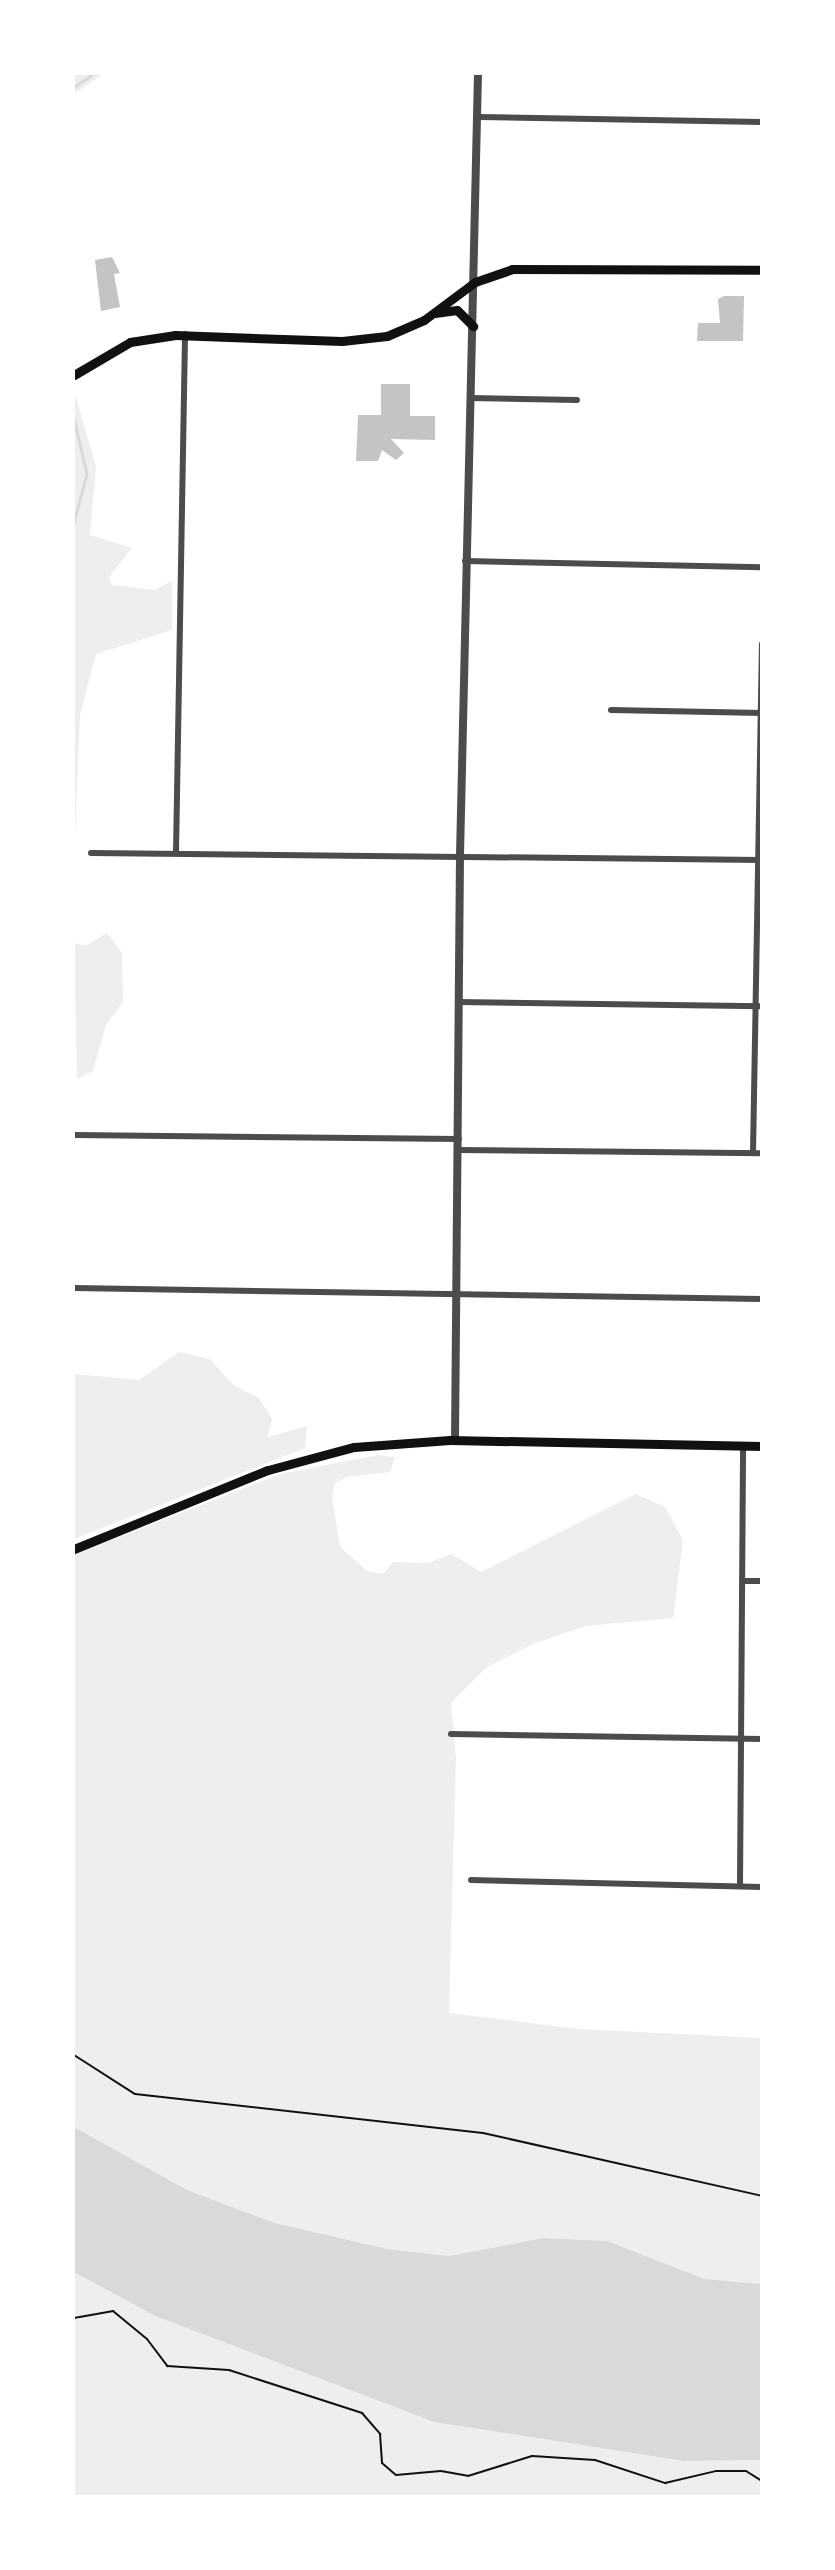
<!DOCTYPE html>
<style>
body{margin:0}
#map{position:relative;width:835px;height:2570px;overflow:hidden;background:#fff;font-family:"Golos Text",sans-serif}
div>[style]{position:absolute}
.green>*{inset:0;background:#eee}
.water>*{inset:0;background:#d9d9d9}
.stream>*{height:2.5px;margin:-1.25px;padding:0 1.25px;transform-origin:1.25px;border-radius:1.25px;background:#d9d9d9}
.building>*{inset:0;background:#c4c4c4}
.path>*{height:2px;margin:-1px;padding:0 1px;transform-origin:1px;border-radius:1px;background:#111}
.minor>*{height:6px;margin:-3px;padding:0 3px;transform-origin:3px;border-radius:3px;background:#4c4c4c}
.tertiary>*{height:8px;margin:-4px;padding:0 4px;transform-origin:4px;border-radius:4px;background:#4c4c4c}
.secondary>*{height:9px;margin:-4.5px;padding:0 4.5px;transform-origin:4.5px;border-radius:4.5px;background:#111}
span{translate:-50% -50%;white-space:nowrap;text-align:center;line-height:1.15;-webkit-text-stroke:7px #fff;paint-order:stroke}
.frame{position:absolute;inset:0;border:75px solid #fff;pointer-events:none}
</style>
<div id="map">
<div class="green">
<i style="clip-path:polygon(74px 74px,103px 74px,74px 94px)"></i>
<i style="clip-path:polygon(74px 391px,96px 466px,90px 535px,132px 548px,109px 577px,112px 585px,154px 590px,172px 581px,172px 630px,96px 654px,80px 715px,74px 859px)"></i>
<i style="clip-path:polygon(107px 933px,122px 953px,123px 1002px,106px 1025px,93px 1071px,77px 1079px,74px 943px,85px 946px)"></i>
<i style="clip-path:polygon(179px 1352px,210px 1359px,233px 1385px,259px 1398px,272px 1419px,268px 1437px,307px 1426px,305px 1448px,74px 1539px,74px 1374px,139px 1380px)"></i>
<i style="clip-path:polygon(378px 1455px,395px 1457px,390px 1472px,347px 1477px,335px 1483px,332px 1497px,340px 1547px,367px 1571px,383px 1574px,393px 1562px,428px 1563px,451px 1554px,481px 1572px,636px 1494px,665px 1507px,683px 1540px,673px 1618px,585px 1626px,533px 1644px,487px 1667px,451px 1703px,456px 1759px,449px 2013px,578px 2029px,761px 2038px,761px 2284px,705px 2279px,607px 2241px,543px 2238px,449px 2256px,387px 2249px,275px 2223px,187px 2190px,74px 2127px,74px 1555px,280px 1474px)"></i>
<i style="clip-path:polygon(74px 2272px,155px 2316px,434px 2422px,684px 2461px,761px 2460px,761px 2496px,74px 2496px)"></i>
</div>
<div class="water">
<i style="clip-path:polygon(74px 2127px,187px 2190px,275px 2223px,387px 2249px,449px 2256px,543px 2238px,607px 2241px,705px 2279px,761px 2284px,761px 2460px,684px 2461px,434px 2422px,155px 2316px,74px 2272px)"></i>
</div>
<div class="stream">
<i style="left:74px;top:87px;width:23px;rotate:-34deg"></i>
<i style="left:74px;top:418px;width:57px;rotate:76.9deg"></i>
<i style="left:87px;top:474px;width:51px;rotate:104.9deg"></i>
</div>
<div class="building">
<i style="clip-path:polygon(112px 257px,120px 273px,114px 274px,120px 307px,101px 311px,95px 260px)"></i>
<i style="clip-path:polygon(724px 296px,744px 296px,743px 341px,697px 341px,698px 323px,720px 323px,718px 299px)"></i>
<i style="clip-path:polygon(381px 384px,410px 384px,410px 416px,435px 416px,435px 440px,391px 439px,404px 453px,396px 460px,382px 450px,378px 461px,356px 461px,358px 415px,381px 415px)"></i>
</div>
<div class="path">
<i style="left:74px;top:2055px;width:72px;rotate:32.6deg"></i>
<i style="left:135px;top:2094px;width:350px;rotate:6.4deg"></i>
<i style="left:483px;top:2133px;width:286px;rotate:12.7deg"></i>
<i style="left:74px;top:2318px;width:40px;rotate:-10deg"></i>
<i style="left:113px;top:2311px;width:44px;rotate:39.5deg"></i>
<i style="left:147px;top:2339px;width:34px;rotate:53deg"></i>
<i style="left:167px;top:2366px;width:62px;rotate:3.7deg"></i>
<i style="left:229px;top:2370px;width:140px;rotate:17.9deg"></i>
<i style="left:362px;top:2413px;width:28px;rotate:49deg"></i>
<i style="left:380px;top:2434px;width:29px;rotate:86deg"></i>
<i style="left:382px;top:2463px;width:18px;rotate:41deg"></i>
<i style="left:396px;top:2475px;width:45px;rotate:-5.1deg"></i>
<i style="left:441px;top:2471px;width:27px;rotate:10deg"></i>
<i style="left:468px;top:2476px;width:67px;rotate:-17.4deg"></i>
<i style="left:532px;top:2456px;width:63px;rotate:3.6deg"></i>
<i style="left:595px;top:2460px;width:74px;rotate:18.2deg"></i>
<i style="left:665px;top:2483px;width:52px;rotate:-13.2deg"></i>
<i style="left:716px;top:2471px;width:30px"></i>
<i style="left:746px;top:2471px;width:19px;rotate:32deg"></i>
</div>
<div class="minor">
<i style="left:478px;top:117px;width:284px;rotate:1deg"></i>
<i style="left:470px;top:398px;width:107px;rotate:1.1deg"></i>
<i style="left:465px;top:561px;width:297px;rotate:1.2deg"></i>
<i style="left:611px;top:710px;width:151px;rotate:1.1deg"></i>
<i style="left:176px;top:852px;width:518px;rotate:-89deg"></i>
<i style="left:91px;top:853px;width:671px;rotate:0.6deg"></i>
<i style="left:458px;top:1002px;width:304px;rotate:0.8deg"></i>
<i style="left:74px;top:1135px;width:385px;rotate:0.6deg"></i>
<i style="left:459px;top:1150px;width:303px;rotate:0.6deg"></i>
<i style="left:753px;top:1153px;width:509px;rotate:-88.99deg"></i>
<i style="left:74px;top:1288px;width:688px;rotate:0.92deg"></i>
<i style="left:742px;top:1581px;width:20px"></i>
<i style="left:451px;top:1734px;width:311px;rotate:0.9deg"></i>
<i style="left:471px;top:1880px;width:291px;rotate:1.4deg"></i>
<i style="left:740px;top:1886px;width:441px;rotate:-89.6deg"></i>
</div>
<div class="tertiary">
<i style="left:455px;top:1440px;width:585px;rotate:-89.51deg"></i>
<i style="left:460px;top:855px;width:781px;rotate:-88.68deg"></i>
</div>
<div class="secondary">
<i style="left:435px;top:313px;width:22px;rotate:-8deg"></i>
<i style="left:457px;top:310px;width:23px;rotate:45deg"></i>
<i style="left:74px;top:375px;width:65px;rotate:-30.5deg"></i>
<i style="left:130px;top:342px;width:46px;rotate:-8.8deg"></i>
<i style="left:175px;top:335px;width:167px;rotate:2.1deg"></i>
<i style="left:342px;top:341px;width:45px;rotate:-6.3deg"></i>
<i style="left:387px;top:336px;width:40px;rotate:-23.4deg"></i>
<i style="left:424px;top:320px;width:64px;rotate:-36.7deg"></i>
<i style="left:475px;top:282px;width:39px;rotate:-19deg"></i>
<i style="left:512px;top:269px;width:250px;rotate:0.2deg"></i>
<i style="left:74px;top:1549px;width:209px;rotate:-22.2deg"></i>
<i style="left:268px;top:1470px;width:89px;rotate:-15deg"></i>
<i style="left:354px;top:1447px;width:96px;rotate:-4.2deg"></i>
<i style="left:450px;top:1440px;width:312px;rotate:1.1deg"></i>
</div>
<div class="frame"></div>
</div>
